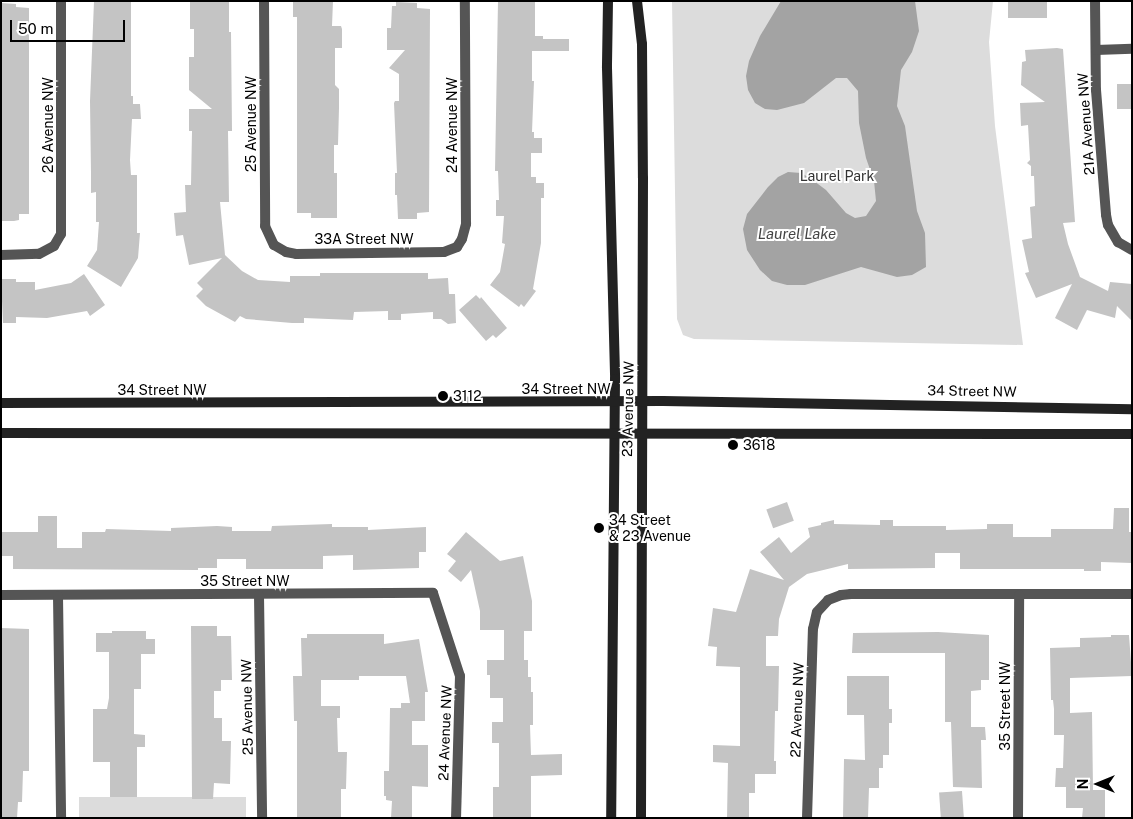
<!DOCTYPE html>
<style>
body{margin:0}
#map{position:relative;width:1133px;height:819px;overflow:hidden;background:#fff;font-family:"Public Sans",sans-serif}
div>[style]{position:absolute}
.green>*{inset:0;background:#dcdcdc;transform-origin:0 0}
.water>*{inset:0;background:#a3a3a3}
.building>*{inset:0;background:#c4c4c4;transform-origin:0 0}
.minor>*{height:10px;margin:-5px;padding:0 5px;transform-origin:5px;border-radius:5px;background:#555}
.secondary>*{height:10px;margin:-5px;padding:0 5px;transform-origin:5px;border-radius:5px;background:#222}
.dots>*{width:14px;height:14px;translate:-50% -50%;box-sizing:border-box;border:2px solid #fff;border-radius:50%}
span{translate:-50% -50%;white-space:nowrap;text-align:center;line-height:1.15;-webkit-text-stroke:4px #fff;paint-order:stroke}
.street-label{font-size:14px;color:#000}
.park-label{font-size:14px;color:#333}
.poi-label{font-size:14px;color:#000}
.left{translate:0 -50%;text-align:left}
.water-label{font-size:15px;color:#444;font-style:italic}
.frame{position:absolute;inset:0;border:2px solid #000;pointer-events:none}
.north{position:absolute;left:1073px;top:759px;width:50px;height:50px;-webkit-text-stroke:4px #fff;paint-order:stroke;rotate:270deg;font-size:14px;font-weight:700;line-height:20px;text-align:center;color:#000}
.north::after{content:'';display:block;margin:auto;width:18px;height:22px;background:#000;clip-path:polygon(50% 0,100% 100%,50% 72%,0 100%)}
.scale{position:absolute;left:10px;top:20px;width:115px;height:22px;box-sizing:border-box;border:2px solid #000;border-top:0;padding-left:6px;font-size:15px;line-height:18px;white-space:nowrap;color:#000;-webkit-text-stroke:4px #fff;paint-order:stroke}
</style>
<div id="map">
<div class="green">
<i style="clip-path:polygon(672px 1px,993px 1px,989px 42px,995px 126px,1023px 345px,694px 339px,683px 335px,677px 319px)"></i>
<i style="left:79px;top:797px;width:167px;height:22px"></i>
</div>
<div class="water">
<i style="clip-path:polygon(781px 1px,915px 1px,919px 31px,912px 52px,901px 70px,897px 106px,905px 126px,917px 211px,925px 233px,926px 267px,912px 275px,897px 277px,861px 267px,805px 285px,787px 285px,772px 281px,760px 270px,747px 250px,743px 229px,747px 214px,768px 187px,778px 177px,788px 172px,801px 173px,810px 178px,826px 190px,846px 213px,855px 218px,866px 216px,876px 201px,874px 181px,866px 158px,859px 123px,858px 91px,847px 78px,836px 78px,804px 103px,777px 110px,765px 109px,755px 103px,748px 90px,746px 76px,749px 61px,760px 36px)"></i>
</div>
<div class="building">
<i style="clip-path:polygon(94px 1px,131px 1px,131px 96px,133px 96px,133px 104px,140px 104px,141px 119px,132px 119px,130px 160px,131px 175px,137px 175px,137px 233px,140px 233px,138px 258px,121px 287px,87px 266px,97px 250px,99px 222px,96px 222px,96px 192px,91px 193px,91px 174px,90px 101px)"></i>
<i style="clip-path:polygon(190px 1px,229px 1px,229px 32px,231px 32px,232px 131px,228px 131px,229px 202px,220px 202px,225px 255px,242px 271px,258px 280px,290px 282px,290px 276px,320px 276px,320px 273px,428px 273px,428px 279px,448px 278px,449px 294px,455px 294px,456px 323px,448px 324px,441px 319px,433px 319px,433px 312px,401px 314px,401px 320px,388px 320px,388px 311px,354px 312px,353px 320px,304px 318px,304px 323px,292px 323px,246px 319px,240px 316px,235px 322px,206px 306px,196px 296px,203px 289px,197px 283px,222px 258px,189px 265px,183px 235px,176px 236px,174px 213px,186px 212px,185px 185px,191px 185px,192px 131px,189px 131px,189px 109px,212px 109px,189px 90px,189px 57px,194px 57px,194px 29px,190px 29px)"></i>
<i style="clip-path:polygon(293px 1px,333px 1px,332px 26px,341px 26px,342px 29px,342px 48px,335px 48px,335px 85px,339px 89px,339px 108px,338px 145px,334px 145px,334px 173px,337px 173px,337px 218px,311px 218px,311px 213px,297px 213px,297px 17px,293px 17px)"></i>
<i style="clip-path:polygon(498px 1px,535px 1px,535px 36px,543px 36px,543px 39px,569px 39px,569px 51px,532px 51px,532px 81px,534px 81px,532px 132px,534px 132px,534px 138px,542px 138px,542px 153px,531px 153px,531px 177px,536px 177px,536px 183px,544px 183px,544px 198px,541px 198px,541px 243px,533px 289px,536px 291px,524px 307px,521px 304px,519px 307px,490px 285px,500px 272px,505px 244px,502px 243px,504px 216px,496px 216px,496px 200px,499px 200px,498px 171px,495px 171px)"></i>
<i style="left:1008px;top:1px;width:39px;height:17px"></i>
<i style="clip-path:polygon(396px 2px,417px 3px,417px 8px,430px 9px,429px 212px,417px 213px,417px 219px,398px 219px,397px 195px,395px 195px,395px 173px,397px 173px,394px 103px,395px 101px,399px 101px,399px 74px,389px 68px,405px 50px,387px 50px,387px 28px,391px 28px,392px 6px,396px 6px)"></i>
<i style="clip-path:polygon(1px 3px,16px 4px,16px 7px,29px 8px,29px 214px,19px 214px,19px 220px,14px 221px,1px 221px)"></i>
<i style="clip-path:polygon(1057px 48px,1063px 49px,1075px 222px,1063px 223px,1068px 244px,1080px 277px,1108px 291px,1110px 282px,1132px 284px,1132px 321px,1117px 306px,1115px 318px,1087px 310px,1077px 330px,1055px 318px,1072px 284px,1036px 298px,1025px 273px,1029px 272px,1022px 240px,1032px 238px,1030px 207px,1035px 206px,1034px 176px,1031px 176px,1031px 166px,1027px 163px,1030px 160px,1028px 125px,1021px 126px,1020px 103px,1045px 102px,1021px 85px,1022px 62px,1026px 61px,1025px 50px)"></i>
<i style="left:1117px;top:84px;width:15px;height:25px"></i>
<i style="clip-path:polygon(84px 274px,105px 305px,90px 316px,87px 311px,47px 318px,16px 317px,16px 323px,3px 323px,1px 279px,16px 279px,16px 282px,35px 282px,35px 290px,71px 283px)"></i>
<i style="clip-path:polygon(476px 295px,480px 299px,481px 297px,507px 328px,496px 338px,493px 335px,486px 341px,459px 310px)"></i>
<i style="left:787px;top:502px;width:20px;height:22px;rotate:70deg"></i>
<i style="clip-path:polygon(1114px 508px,1129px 508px,1129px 532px,1132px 532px,1132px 563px,1101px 562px,1101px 571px,1084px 571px,1084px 569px,960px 569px,960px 553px,935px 553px,935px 568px,848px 569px,848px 564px,807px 574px,789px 587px,779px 619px,778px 636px,766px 636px,766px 666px,779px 666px,778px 711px,775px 711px,774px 761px,776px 761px,776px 774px,755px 774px,755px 793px,749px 793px,749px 818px,727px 818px,728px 763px,713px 762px,713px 745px,740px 746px,740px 667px,716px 666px,717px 647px,708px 646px,713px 608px,736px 612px,750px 569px,784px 580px,760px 552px,779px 537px,791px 553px,810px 537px,808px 528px,821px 525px,821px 523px,834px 520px,834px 524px,880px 525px,880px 520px,893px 520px,893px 526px,946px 526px,946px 530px,987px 529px,987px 524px,1013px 524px,1013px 537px,1051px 537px,1051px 529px,1113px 529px)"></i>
<i style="clip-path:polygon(38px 516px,57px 516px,57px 548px,82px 548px,82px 532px,105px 532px,106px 529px,171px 531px,171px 528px,217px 526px,232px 527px,232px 531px,271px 531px,272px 526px,332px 524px,332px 527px,368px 527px,368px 530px,426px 527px,426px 552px,419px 552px,419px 568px,353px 570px,353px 555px,323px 556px,323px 569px,246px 569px,246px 559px,217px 559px,217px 568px,198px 568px,198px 570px,13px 569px,13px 556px,2px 556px,2px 532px,38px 532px)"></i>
<i style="clip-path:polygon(466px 532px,500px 561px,523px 556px,532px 601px,532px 631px,524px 631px,524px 660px,528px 660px,528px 677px,531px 677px,531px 692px,533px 692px,533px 725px,530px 725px,531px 755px,562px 754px,562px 775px,531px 776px,531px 818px,493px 818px,493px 787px,499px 787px,499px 743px,492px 743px,492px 722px,503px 722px,503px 698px,490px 698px,490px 675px,487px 675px,487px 660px,504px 660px,504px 630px,480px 630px,480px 611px,471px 570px,461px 582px,448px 571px,456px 561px,447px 554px)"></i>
<i style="clip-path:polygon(191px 626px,217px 626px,217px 636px,231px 636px,232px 680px,221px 680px,221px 691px,214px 691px,214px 718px,222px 718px,222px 741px,231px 741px,230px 784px,214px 783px,213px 799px,192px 799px)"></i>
<i style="clip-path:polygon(1px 628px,29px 629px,29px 771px,23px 771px,22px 802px,18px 802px,17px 818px,1px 818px)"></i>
<i style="clip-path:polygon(112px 631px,146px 631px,146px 639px,155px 639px,155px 654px,141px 654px,141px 689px,134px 689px,134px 734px,145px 735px,145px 747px,137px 747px,137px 797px,110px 797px,110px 762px,93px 762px,93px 709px,107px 709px,109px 698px,109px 652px,96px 652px,96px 633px,112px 633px)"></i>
<i style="clip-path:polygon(938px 632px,989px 635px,989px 680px,981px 680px,981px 690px,971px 691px,971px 727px,985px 727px,986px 740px,981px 740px,982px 788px,953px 787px,951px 722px,945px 722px,945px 653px,852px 653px,853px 633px)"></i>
<i style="clip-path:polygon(307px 634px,384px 634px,384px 644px,419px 639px,428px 692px,425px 692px,425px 721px,412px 721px,412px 745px,428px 745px,428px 787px,412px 786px,412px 818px,391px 818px,392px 801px,386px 800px,386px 796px,384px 796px,384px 771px,389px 771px,390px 708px,401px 708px,401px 703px,410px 703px,406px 676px,359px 676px,359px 680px,321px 680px,321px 706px,340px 706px,340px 718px,337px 718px,338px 752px,347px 752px,346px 789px,341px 789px,341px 818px,297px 818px,297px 721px,294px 721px,293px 676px,302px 676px,301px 638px,307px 638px)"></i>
<i style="clip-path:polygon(1111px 635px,1129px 635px,1132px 676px,1070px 678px,1070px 713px,1092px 712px,1093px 790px,1105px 790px,1105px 818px,1082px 818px,1083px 808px,1066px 808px,1066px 787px,1055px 787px,1056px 768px,1063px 768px,1064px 735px,1054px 735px,1054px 709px,1053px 700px,1051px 700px,1050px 648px,1080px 647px,1080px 638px,1111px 637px)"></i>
<i style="clip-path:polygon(847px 676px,889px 676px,889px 709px,892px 709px,892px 723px,889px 723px,889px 755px,883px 755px,883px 768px,879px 768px,879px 788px,869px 788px,868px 818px,843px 818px,844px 759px,865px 760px,864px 715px,847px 715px)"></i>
<i style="left:962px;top:791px;width:27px;height:23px;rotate:86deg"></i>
</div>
<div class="minor">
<i style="left:264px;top:1px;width:225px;rotate:89.7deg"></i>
<i style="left:265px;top:226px;width:21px;rotate:65deg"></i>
<i style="left:274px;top:245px;width:14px;rotate:30deg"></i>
<i style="left:286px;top:252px;width:10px;rotate:11deg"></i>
<i style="left:296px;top:254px;width:148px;rotate:-0.8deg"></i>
<i style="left:444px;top:252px;width:14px;rotate:-21deg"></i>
<i style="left:457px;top:247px;width:9px;rotate:-58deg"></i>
<i style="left:462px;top:239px;width:16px;rotate:-75deg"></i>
<i style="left:466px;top:224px;width:223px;rotate:-90.3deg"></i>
<i style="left:1095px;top:1px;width:89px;rotate:89.4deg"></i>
<i style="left:1096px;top:90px;width:125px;rotate:85.4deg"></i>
<i style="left:1106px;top:215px;width:10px;rotate:79deg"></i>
<i style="left:1108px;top:225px;width:20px;rotate:60deg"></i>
<i style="left:1118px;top:242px;width:16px;rotate:30deg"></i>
<i style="left:1096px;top:50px;width:36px;rotate:-2deg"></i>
<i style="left:1px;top:255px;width:38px;rotate:-2deg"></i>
<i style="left:39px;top:254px;width:17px;rotate:-28deg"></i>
<i style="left:54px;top:246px;width:14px;rotate:-60deg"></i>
<i style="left:61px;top:234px;width:233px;rotate:-90deg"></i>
<i style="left:1px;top:595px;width:432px;rotate:-0.3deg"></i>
<i style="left:433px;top:593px;width:87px;rotate:72deg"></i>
<i style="left:460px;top:676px;width:142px;rotate:91.6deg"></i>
<i style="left:259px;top:595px;width:223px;rotate:89.2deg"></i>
<i style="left:58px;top:596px;width:222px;rotate:89.2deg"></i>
<i style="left:807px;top:818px;width:189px;rotate:-88.2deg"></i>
<i style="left:813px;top:629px;width:17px;rotate:-77deg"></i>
<i style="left:817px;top:612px;width:16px;rotate:-47deg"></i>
<i style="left:828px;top:600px;width:14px;rotate:-21deg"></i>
<i style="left:841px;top:595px;width:10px;rotate:-6deg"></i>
<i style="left:851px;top:594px;width:281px"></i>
<i style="left:1018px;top:818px;width:223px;rotate:-89.7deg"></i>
</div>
<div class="secondary">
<i style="left:608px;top:1px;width:67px;rotate:90.9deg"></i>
<i style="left:607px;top:68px;width:311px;rotate:88.5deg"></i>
<i style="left:615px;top:379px;width:439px;rotate:90.5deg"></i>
<i style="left:637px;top:1px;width:43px;rotate:83.4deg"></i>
<i style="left:642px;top:44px;width:134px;rotate:89.6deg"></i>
<i style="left:643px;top:178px;width:640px;rotate:90.18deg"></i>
<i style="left:1px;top:403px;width:662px;rotate:-0.17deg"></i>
<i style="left:663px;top:401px;width:469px;rotate:1deg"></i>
<i style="left:1px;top:433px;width:1131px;rotate:0.05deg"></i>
</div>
<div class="dots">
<i style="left:443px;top:396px;background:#000"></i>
<i style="left:733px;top:445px;background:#000"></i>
<i style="left:599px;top:528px;background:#000"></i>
</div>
<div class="street-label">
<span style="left:251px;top:124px;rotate:-90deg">25 Avenue NW</span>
<span style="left:1086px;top:124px;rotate:-94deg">21A Avenue NW</span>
<span style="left:48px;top:125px;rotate:-90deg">26 Avenue NW</span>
<span style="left:452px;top:125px;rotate:-90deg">24 Avenue NW</span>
<span style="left:364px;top:239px">33A Street NW</span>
<span style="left:566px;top:389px">34 Street NW</span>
<span style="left:162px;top:390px">34 Street NW</span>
<span style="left:972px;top:391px;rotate:1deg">34 Street NW</span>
<span style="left:628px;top:409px;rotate:-89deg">23 Avenue NW</span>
<span style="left:245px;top:581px">35 Street NW</span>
<span style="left:1005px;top:706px;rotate:-90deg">35 Street NW</span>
<span style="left:247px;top:707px;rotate:-91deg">25 Avenue NW</span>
<span style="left:797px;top:710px;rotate:-88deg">22 Avenue NW</span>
<span style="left:445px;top:733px;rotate:-88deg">24 Avenue NW</span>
</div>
<div class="park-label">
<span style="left:837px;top:176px">Laurel Park</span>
</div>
<div class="poi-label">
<span class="left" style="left:453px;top:396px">3112</span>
<span class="left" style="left:743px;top:445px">3618</span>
<span class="left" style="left:609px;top:528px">34 Street<br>&amp; 23 Avenue</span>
</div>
<div class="water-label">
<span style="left:797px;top:234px">Laurel Lake</span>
</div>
<div class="frame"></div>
<div class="north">N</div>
<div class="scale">50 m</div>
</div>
